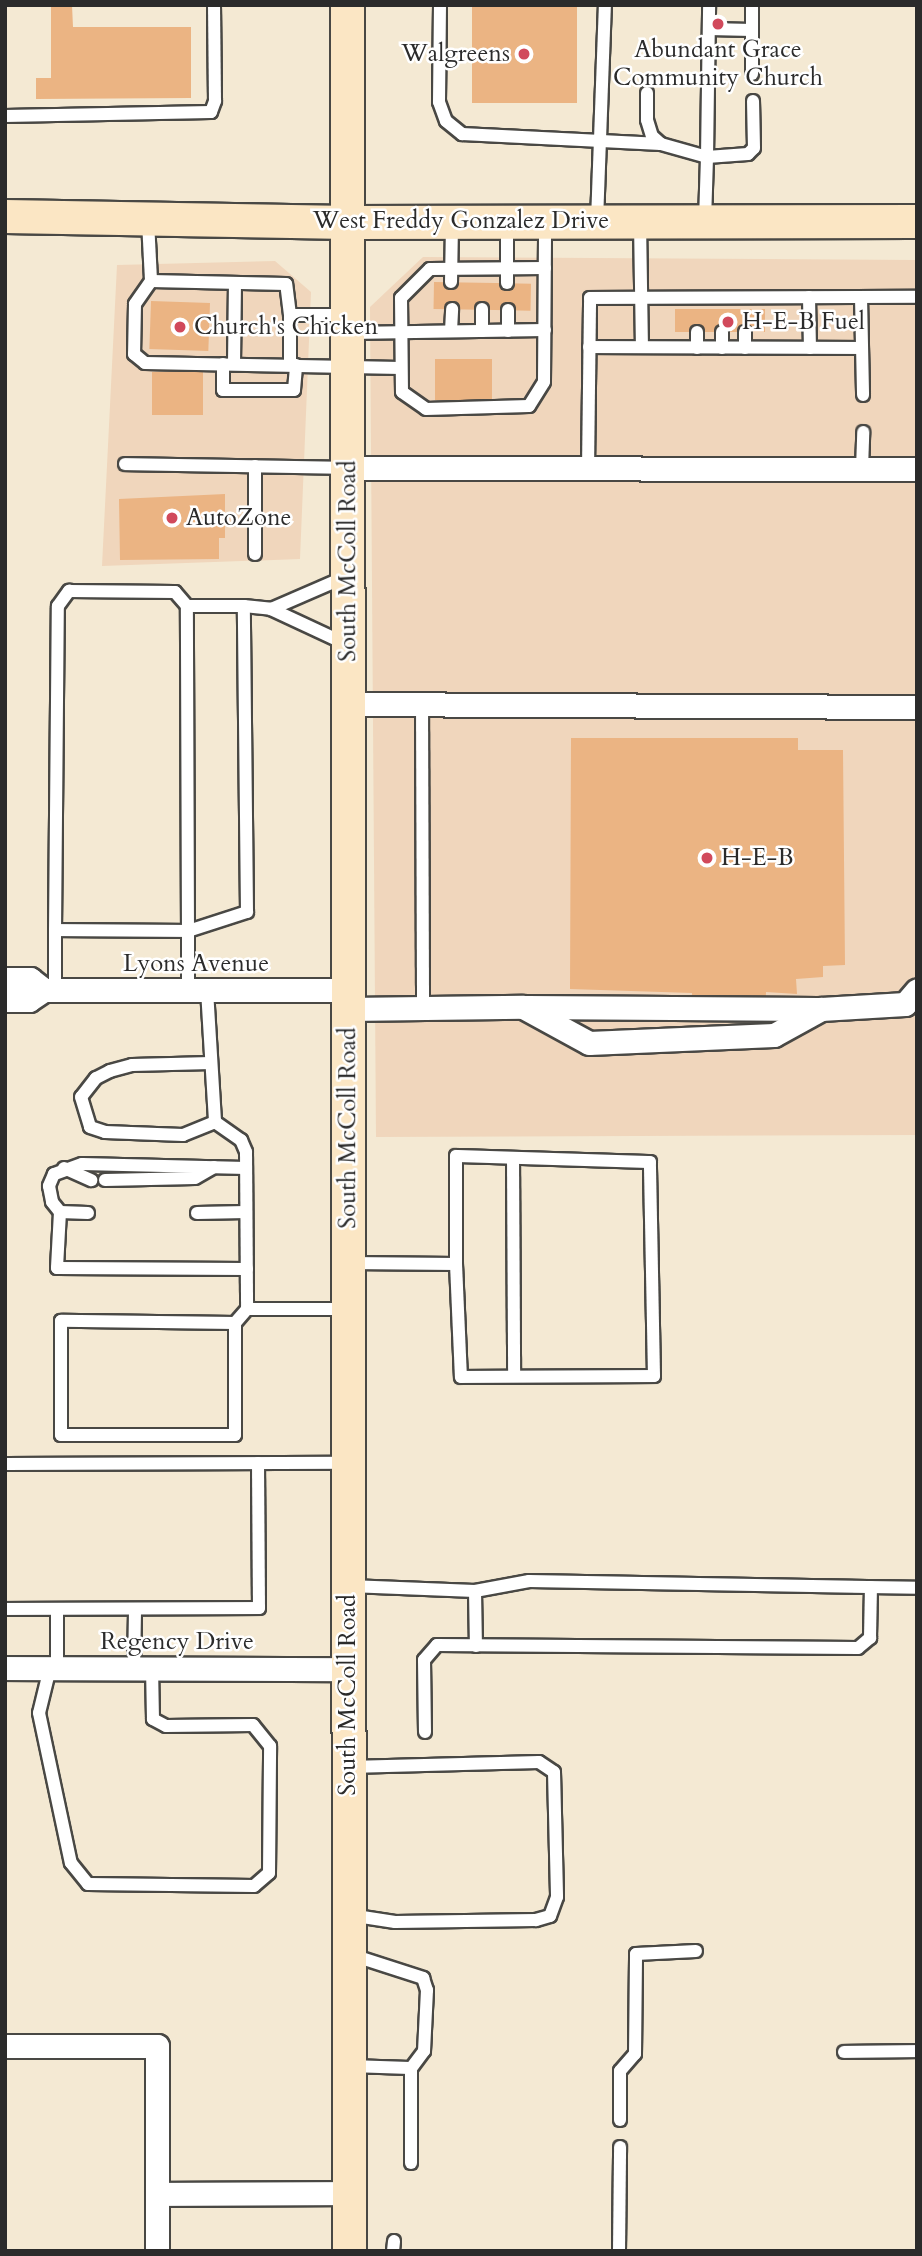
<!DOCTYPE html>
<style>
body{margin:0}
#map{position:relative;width:922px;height:2256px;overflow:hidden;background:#f4e9d3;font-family:Cardo,serif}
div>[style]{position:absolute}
.built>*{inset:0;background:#f0d6bc}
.building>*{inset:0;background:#ebb483;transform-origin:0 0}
.roads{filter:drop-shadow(2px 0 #494844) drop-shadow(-2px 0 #494844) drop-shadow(0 2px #494844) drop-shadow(0 -2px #494844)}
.service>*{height:12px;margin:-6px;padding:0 6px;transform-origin:6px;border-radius:6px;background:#fff}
.minor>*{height:23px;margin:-11.5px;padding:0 11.5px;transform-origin:11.5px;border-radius:11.5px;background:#fff}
.secondary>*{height:33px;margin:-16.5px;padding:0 16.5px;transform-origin:16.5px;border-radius:16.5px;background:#fbe6c4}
.dots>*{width:19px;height:19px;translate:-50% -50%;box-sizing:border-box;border:4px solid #fff;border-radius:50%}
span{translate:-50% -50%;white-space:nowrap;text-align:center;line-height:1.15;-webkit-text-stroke:5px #fff;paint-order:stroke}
.poi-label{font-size:24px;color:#2b2b2b}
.right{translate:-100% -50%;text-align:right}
.left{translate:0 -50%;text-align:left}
.street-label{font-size:24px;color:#2b2b2b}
.frame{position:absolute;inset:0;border:7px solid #2b2b2b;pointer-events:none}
</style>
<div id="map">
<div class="built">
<i style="clip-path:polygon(423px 257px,917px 260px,917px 1135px,376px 1137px,370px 307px)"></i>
<i style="clip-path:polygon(275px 261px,311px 292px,300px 559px,102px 566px,117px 265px)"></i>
</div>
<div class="building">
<i style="clip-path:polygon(72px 5px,73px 27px,191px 27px,191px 98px,36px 99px,36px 78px,51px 78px,51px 6px)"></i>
<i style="left:472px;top:5px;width:105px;height:98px"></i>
<i style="left:434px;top:282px;width:97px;height:27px;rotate:1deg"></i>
<i style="left:210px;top:303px;width:48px;height:59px;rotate:92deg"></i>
<i style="left:675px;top:309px;width:90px;height:23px"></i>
<i style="left:435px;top:359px;width:57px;height:41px"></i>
<i style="left:152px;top:372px;width:51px;height:43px"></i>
<i style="clip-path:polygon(225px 494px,225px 538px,219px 538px,219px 559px,120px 560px,119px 499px)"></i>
<i style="clip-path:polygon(571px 738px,798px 738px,798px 750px,843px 750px,845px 965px,823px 966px,823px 977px,796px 979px,797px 994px,766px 992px,765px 1018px,691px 1021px,692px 993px,570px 989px)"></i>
</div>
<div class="roads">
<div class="service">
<i style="left:440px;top:5px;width:97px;rotate:90.6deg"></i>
<i style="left:439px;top:102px;width:20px;rotate:70deg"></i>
<i style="left:446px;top:121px;width:21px;rotate:39deg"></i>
<i style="left:462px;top:134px;width:199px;rotate:2.9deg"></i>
<i style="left:661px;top:144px;width:48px;rotate:15.8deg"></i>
<i style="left:707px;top:157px;width:152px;rotate:-89.2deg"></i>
<i style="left:752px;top:5px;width:69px;rotate:90deg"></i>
<i style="left:709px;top:29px;width:43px;rotate:1.3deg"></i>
<i style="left:647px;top:93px;width:27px;rotate:90deg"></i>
<i style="left:647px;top:120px;width:17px;rotate:73deg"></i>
<i style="left:652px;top:136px;width:12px;rotate:42deg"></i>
<i style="left:5px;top:116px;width:206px;rotate:-1.1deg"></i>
<i style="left:211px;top:112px;width:12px;rotate:-70deg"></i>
<i style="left:215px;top:101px;width:96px;rotate:-90.6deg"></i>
<i style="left:148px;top:221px;width:60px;rotate:87.1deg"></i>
<i style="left:597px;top:221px;width:216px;rotate:-87.9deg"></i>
<i style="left:705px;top:221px;width:64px;rotate:-88.2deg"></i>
<i style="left:707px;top:157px;width:41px;rotate:-4.2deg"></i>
<i style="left:748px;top:154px;width:8px;rotate:-45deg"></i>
<i style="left:754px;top:148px;width:47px;rotate:-91.2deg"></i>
<i style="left:507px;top:222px;width:61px;rotate:90deg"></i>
<i style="left:640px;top:222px;width:125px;rotate:89.1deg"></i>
<i style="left:545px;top:268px;width:115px;rotate:179.5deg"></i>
<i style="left:430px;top:269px;width:41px;rotate:135deg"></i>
<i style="left:401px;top:298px;width:94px;rotate:89.4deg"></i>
<i style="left:402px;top:392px;width:29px;rotate:35deg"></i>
<i style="left:426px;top:409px;width:103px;rotate:-1.7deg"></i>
<i style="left:529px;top:406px;width:28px;rotate:-58deg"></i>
<i style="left:544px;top:382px;width:160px;rotate:-89.6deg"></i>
<i style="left:451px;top:282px;width:59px;rotate:-89deg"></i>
<i style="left:809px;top:297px;width:51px;rotate:88.9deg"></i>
<i style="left:861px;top:297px;width:98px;rotate:88.8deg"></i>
<i style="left:508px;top:310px;width:21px;rotate:90deg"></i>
<i style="left:347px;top:315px;width:57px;rotate:180deg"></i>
<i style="left:290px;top:315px;width:31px;rotate:-97deg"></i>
<i style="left:286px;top:284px;width:135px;rotate:-178.7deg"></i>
<i style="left:151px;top:281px;width:28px;rotate:125deg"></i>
<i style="left:135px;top:304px;width:50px;rotate:91.1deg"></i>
<i style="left:134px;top:354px;width:14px;rotate:39deg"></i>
<i style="left:145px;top:363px;width:256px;rotate:1.1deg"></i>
<i style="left:451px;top:331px;width:22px;rotate:-87deg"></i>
<i style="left:482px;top:331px;width:22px;rotate:-90deg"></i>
<i style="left:697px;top:332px;width:16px;rotate:90deg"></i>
<i style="left:722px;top:332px;width:16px;rotate:90deg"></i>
<i style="left:745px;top:332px;width:16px;rotate:90deg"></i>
<i style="left:350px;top:333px;width:195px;rotate:-0.9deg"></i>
<i style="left:589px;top:347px;width:273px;rotate:0.2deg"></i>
<i style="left:223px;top:364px;width:26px;rotate:90deg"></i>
<i style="left:223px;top:390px;width:71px"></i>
<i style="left:294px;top:390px;width:25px;rotate:-85deg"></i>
<i style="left:234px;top:364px;width:81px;rotate:-89.3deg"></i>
<i style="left:290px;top:365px;width:50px;rotate:-90deg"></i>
<i style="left:125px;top:464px;width:222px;rotate:1deg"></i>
<i style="left:255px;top:466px;width:88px;rotate:90deg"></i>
<i style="left:588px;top:469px;width:171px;rotate:-89.3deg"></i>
<i style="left:590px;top:298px;width:327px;rotate:-0.2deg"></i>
<i style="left:862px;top:469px;width:37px;rotate:-88deg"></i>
<i style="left:271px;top:609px;width:81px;rotate:-23.4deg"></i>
<i style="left:422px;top:704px;width:305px;rotate:89.8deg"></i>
<i style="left:55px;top:930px;width:324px;rotate:-89.5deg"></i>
<i style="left:58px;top:606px;width:19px;rotate:-54deg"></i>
<i style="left:69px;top:591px;width:106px;rotate:0.5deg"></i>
<i style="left:175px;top:592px;width:18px;rotate:49deg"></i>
<i style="left:187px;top:606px;width:57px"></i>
<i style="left:55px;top:990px;width:60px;rotate:-90deg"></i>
<i style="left:55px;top:930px;width:133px;rotate:0.4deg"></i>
<i style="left:188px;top:931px;width:325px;rotate:-90.2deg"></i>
<i style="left:188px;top:990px;width:59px;rotate:-90deg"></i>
<i style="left:188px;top:931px;width:62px;rotate:-17.9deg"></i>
<i style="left:247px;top:912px;width:306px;rotate:-90.6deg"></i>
<i style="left:244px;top:606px;width:27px;rotate:6deg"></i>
<i style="left:271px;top:609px;width:81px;rotate:25deg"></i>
<i style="left:207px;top:990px;width:132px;rotate:86.5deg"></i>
<i style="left:211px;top:1063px;width:79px;rotate:178.5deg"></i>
<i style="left:132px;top:1065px;width:23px;rotate:165deg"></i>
<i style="left:110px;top:1071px;width:16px;rotate:153deg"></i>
<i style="left:96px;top:1078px;width:24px;rotate:128deg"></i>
<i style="left:81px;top:1097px;width:31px;rotate:73deg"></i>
<i style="left:90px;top:1127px;width:16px;rotate:18deg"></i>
<i style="left:105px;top:1132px;width:78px;rotate:2.2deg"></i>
<i style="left:183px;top:1135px;width:35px;rotate:-22deg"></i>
<i style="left:215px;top:1122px;width:32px;rotate:35deg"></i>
<i style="left:241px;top:1140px;width:13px;rotate:67deg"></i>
<i style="left:246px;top:1152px;width:157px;rotate:89.6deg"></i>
<i style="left:247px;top:1309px;width:101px"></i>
<i style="left:513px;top:1158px;width:218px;rotate:89.7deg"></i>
<i style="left:64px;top:1168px;width:30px;rotate:24deg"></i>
<i style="left:246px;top:1168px;width:164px;rotate:-178.6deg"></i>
<i style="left:82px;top:1164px;width:30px;rotate:160deg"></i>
<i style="left:54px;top:1174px;width:13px;rotate:113deg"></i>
<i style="left:49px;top:1186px;width:16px;rotate:79deg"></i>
<i style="left:52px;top:1202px;width:13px;rotate:51deg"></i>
<i style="left:60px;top:1212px;width:56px;rotate:93.1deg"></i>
<i style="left:57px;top:1268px;width:190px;rotate:0.3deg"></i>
<i style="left:105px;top:1180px;width:90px;rotate:-1.3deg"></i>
<i style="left:195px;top:1178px;width:22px;rotate:-30deg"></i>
<i style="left:60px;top:1212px;width:28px;rotate:2deg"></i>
<i style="left:197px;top:1213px;width:49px;rotate:-1.2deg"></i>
<i style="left:348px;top:1263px;width:108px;rotate:0.5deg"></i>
<i style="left:456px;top:1264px;width:113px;rotate:87.5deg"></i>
<i style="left:461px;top:1377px;width:193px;rotate:-0.3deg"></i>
<i style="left:654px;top:1376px;width:214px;rotate:-91.1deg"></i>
<i style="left:650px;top:1162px;width:194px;rotate:-178.2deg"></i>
<i style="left:456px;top:1156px;width:108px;rotate:90deg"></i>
<i style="left:235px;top:1323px;width:174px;rotate:-179.3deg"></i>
<i style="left:61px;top:1321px;width:114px;rotate:90deg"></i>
<i style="left:61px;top:1435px;width:174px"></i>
<i style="left:235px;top:1435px;width:112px;rotate:-90deg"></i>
<i style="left:235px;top:1323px;width:18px;rotate:-49deg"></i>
<i style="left:5px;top:1464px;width:343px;rotate:-0.2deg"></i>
<i style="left:349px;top:1586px;width:126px;rotate:2.3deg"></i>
<i style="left:475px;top:1591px;width:55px;rotate:-10.5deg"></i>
<i style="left:529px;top:1581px;width:388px;rotate:1deg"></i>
<i style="left:475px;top:1591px;width:55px;rotate:89deg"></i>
<i style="left:5px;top:1609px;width:254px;rotate:-0.2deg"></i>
<i style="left:259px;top:1608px;width:145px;rotate:-90.4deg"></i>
<i style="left:57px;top:1609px;width:59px;rotate:90deg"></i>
<i style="left:50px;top:1668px;width:46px;rotate:103.7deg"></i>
<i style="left:39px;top:1713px;width:153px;rotate:78deg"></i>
<i style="left:71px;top:1863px;width:27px;rotate:51deg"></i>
<i style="left:88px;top:1884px;width:166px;rotate:0.7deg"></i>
<i style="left:254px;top:1886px;width:20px;rotate:-41deg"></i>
<i style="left:269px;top:1873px;width:127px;rotate:-89.5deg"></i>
<i style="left:270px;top:1746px;width:27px;rotate:-129deg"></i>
<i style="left:253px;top:1725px;width:87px;rotate:179.3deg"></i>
<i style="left:166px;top:1726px;width:15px;rotate:-152deg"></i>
<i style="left:153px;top:1719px;width:51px;rotate:-91.1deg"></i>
<i style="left:134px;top:1669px;width:60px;rotate:-89deg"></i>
<i style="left:425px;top:1732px;width:72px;rotate:-90.8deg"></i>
<i style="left:424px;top:1660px;width:20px;rotate:-49deg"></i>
<i style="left:437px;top:1645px;width:421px;rotate:0.4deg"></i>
<i style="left:858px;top:1648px;width:16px;rotate:-40deg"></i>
<i style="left:870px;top:1638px;width:51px;rotate:-88.9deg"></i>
<i style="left:349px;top:1767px;width:190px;rotate:-1.5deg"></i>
<i style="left:539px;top:1762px;width:18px;rotate:34deg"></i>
<i style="left:554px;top:1772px;width:125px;rotate:88.6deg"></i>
<i style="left:557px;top:1897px;width:20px;rotate:110deg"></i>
<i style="left:550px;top:1916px;width:15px;rotate:164deg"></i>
<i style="left:536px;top:1920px;width:141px;rotate:179.2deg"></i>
<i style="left:395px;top:1922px;width:46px;rotate:-171.2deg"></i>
<i style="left:352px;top:1955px;width:75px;rotate:17.9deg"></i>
<i style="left:423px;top:1978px;width:13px;rotate:72deg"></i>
<i style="left:427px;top:1990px;width:61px;rotate:92.8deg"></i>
<i style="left:424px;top:2051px;width:21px;rotate:127deg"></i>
<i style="left:411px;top:2068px;width:95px;rotate:90deg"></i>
<i style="left:844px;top:2052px;width:73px;rotate:-0.8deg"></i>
<i style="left:349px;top:2066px;width:62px;rotate:1.8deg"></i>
<i style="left:620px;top:2120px;width:49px;rotate:-90deg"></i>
<i style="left:620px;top:2071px;width:23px;rotate:-49deg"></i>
<i style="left:635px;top:2054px;width:100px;rotate:-89.4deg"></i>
<i style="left:636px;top:1954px;width:60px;rotate:-2.9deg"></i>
<i style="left:393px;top:2251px;width:10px;rotate:-84deg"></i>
<i style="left:619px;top:2251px;width:104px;rotate:-89.4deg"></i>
</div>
<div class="minor">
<i style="left:347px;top:468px;width:570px;rotate:0.1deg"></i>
<i style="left:348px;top:704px;width:569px;rotate:0.3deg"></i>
<i style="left:5px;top:979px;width:25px"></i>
<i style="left:30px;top:979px;width:18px;rotate:38deg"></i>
<i style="left:5px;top:1000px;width:24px"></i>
<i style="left:29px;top:1000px;width:18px;rotate:-34deg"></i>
<i style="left:44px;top:990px;width:304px"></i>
<i style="left:527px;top:1007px;width:291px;rotate:0.4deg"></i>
<i style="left:348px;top:1009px;width:175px;rotate:-0.7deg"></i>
<i style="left:523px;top:1007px;width:75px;rotate:28.6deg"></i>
<i style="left:589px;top:1043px;width:185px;rotate:-2.5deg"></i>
<i style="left:774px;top:1035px;width:54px;rotate:-29deg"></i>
<i style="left:821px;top:1009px;width:84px;rotate:-3.4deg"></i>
<i style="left:905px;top:1004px;width:18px;rotate:-49deg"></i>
<i style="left:5px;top:1668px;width:343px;rotate:0.2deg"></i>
<i style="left:5px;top:2046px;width:152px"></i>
<i style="left:157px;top:2046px;width:205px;rotate:90deg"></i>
<i style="left:157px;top:2194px;width:192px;rotate:-0.3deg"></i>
</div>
<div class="secondary">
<i style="left:347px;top:5px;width:2246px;rotate:89.95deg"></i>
<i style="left:5px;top:216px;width:343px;rotate:1deg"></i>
<i style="left:348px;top:222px;width:569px;rotate:-0.1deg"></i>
</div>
</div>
<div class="dots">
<i style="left:718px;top:24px;background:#d1495b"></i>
<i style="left:524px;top:54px;background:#d1495b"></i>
<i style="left:728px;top:322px;background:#d1495b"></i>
<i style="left:180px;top:327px;background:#d1495b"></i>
<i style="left:172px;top:518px;background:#d1495b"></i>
<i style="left:707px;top:858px;background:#d1495b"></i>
</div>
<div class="poi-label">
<span style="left:718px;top:64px">Abundant Grace<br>Community Church</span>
<span class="right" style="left:510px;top:54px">Walgreens</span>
<span class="left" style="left:742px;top:322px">H-E-B Fuel</span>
<span class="left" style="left:194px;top:327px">Church's Chicken</span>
<span class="left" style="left:186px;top:518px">AutoZone</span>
<span class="left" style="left:721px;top:858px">H-E-B</span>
</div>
<div class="street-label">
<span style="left:461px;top:221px">West Freddy Gonzalez Drive</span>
<span style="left:348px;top:561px;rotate:-90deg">South McColl Road</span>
<span style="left:196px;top:964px">Lyons Avenue</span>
<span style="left:348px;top:1128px;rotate:-90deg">South McColl Road</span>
<span style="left:177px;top:1642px">Regency Drive</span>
<span style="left:348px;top:1695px;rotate:-90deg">South McColl Road</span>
</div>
<div class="frame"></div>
</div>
